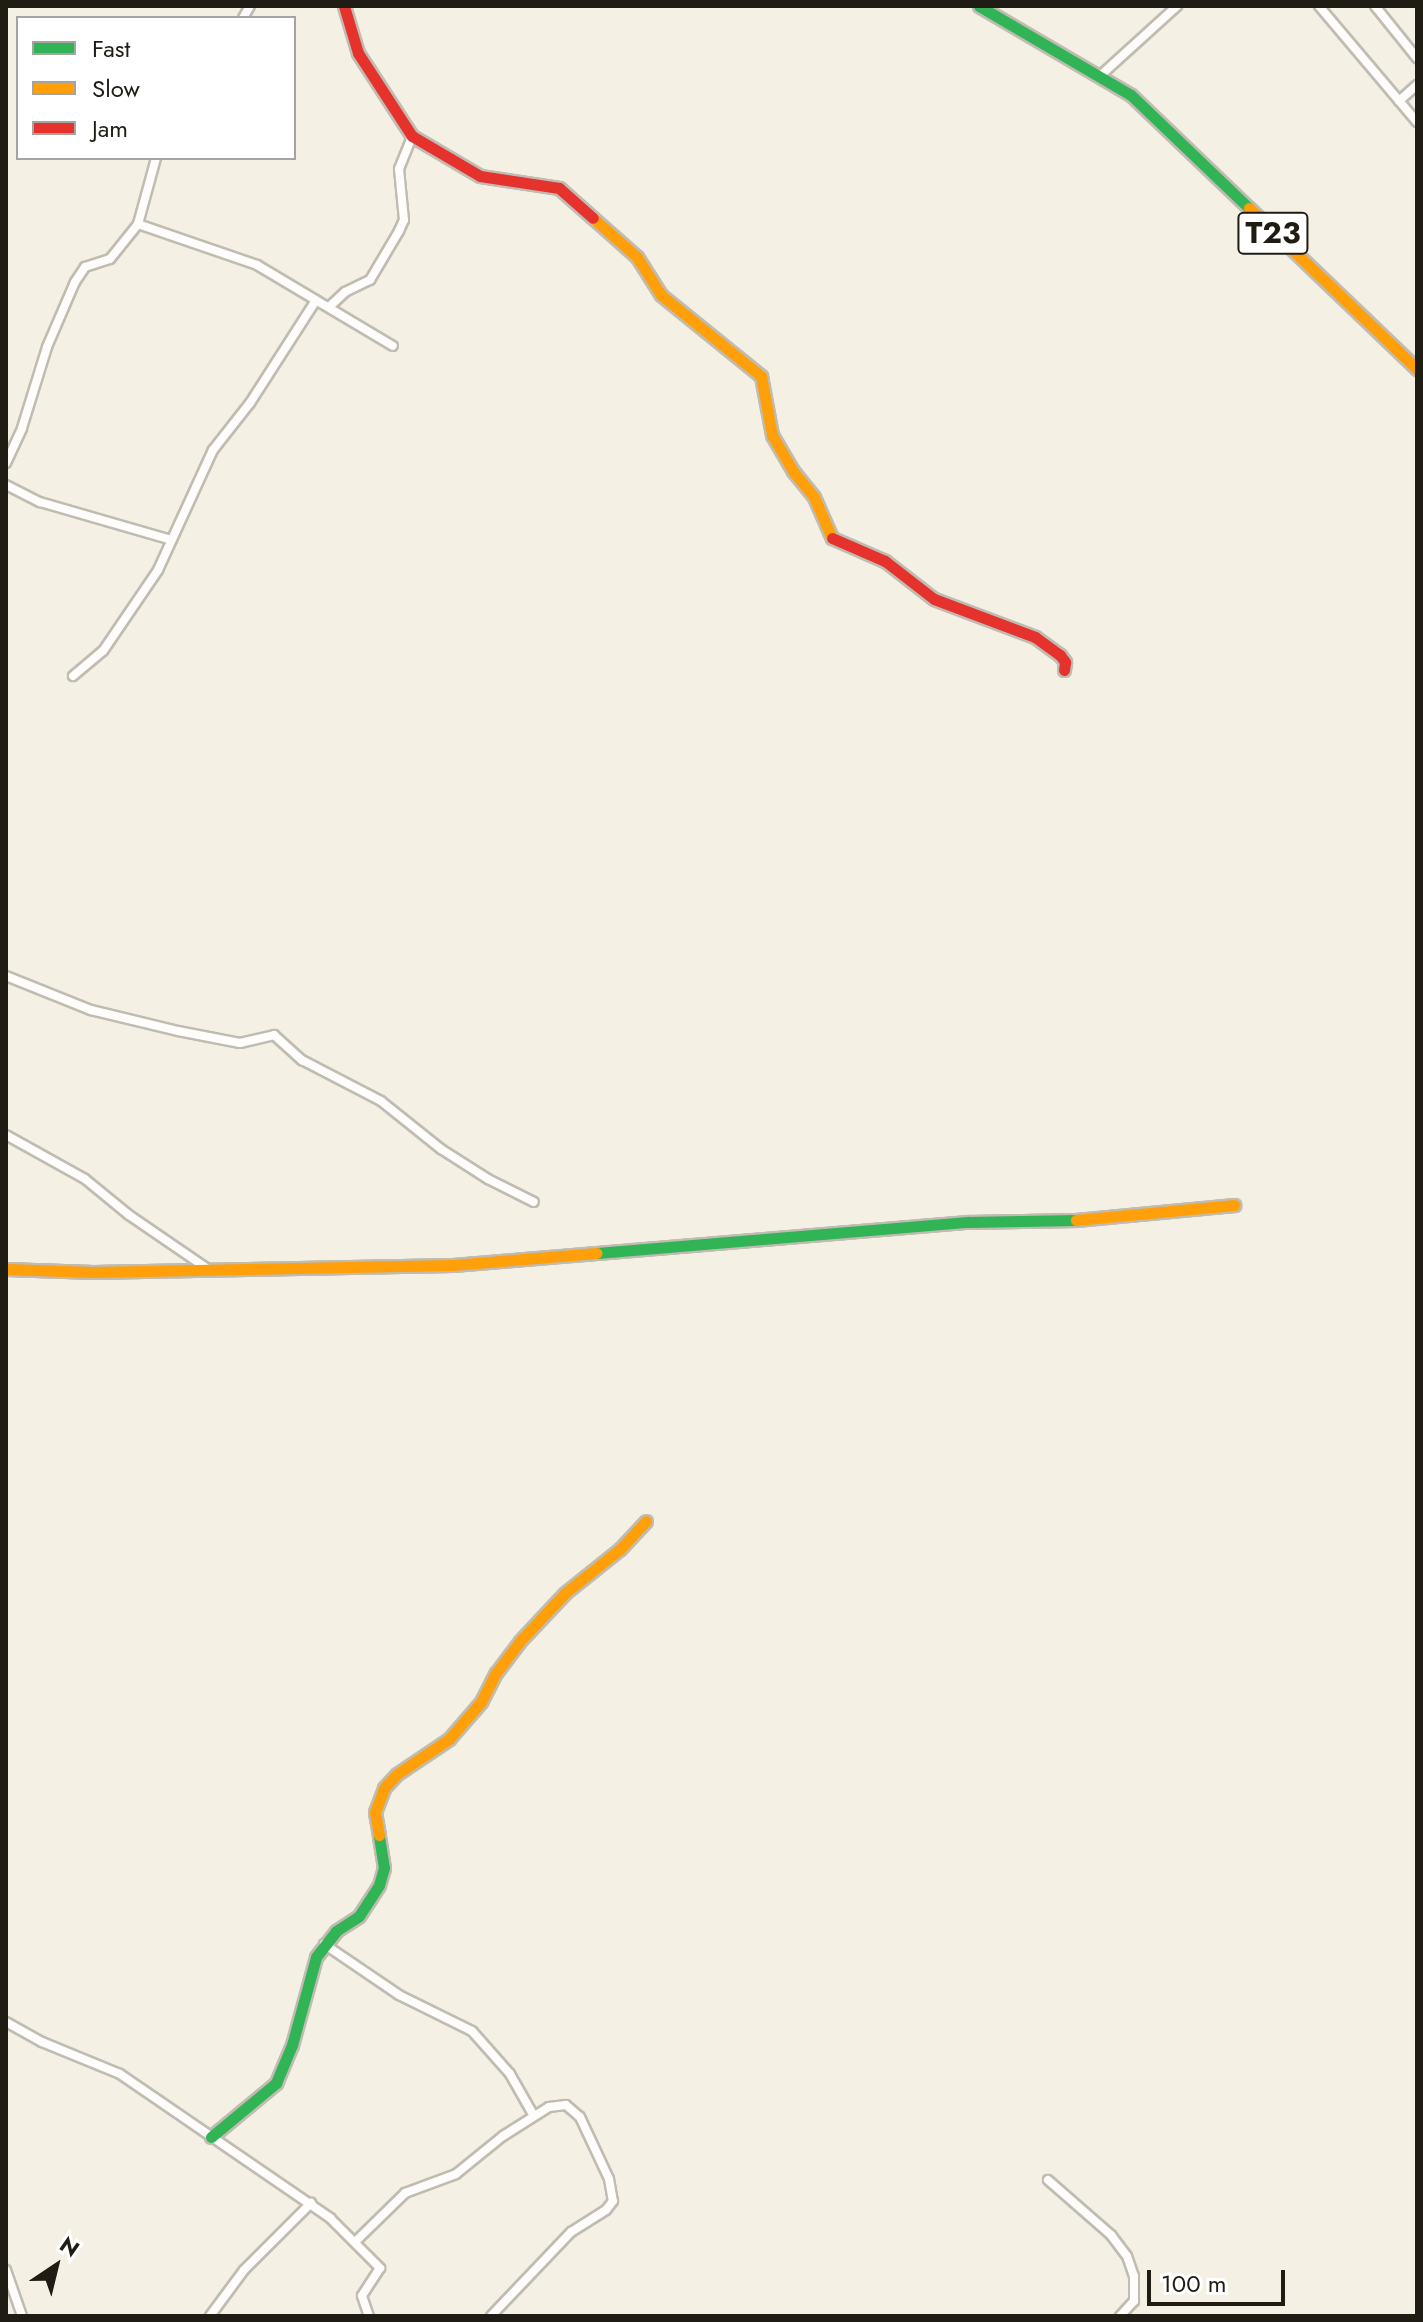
<!DOCTYPE html>
<style>
body{margin:0}
#map{position:relative;width:1423px;height:2322px;overflow:hidden;background:#f5f0e4;font-family:Jost,sans-serif}
div>[style]{position:absolute}
.roads{filter:drop-shadow(2px 0 #c0bcb2) drop-shadow(-2px 0 #c0bcb2) drop-shadow(0 2px #c0bcb2) drop-shadow(0 -2px #c0bcb2)}
.street>*{height:8px;margin:-4px;padding:0 4px;transform-origin:4px;border-radius:4px;background:#fefdfb}
.fast>*{height:11px;margin:-5.5px;padding:0 5.5px;transform-origin:5.5px;border-radius:5.5px;background:#30b455}
.slow>*{height:11px;margin:-5.5px;padding:0 5.5px;transform-origin:5.5px;border-radius:5.5px;background:#ff9f0a}
.jam>*{height:11px;margin:-5.5px;padding:0 5.5px;transform-origin:5.5px;border-radius:5.5px;background:#e5322d}
span{translate:-50% -50%;white-space:nowrap;text-align:center;line-height:1.15;-webkit-text-stroke:8px #fff;paint-order:stroke}
.shield-label span{padding:2px 6px;background:#fff;border:2px solid;border-radius:6px;-webkit-text-stroke-width:0}
.shield-label{font-size:30px;color:#1f1c14;font-weight:700}
.frame{position:absolute;inset:0;border:8px solid #1f1c14;pointer-events:none}
.legend{position:absolute;left:16px;top:16px;width:280px;height:144px;box-sizing:border-box;background:#fff;border:2px solid #a5a4a1;margin:0;padding:10px 14px;list-style:none;font-size:24px;color:#1f1c14}
.legend li{display:flex;align-items:center;gap:16px;height:40px}
.legend b{width:40px;border:2px solid #a5a4a1}
.north{position:absolute;left:16px;top:2226px;width:80px;height:80px;-webkit-text-stroke:6px #fff;paint-order:stroke;rotate:35deg;font-size:22px;font-weight:700;line-height:32px;text-align:center;color:#1f1c14}
.north::after{content:'';display:block;margin:auto;width:28px;height:36px;background:#1f1c14;clip-path:polygon(50% 0,100% 100%,50% 72%,0 100%)}
.scale{position:absolute;left:1147px;top:2270px;width:138px;height:36px;box-sizing:border-box;border:4px solid #1f1c14;border-top:0;padding-left:10px;font-size:24px;line-height:28px;white-space:nowrap;color:#1f1c14;-webkit-text-stroke:6px #fff;paint-order:stroke}
</style>
<div id="map">
<div class="roads">
<div class="street">
<i style="left:1319px;top:6px;width:152px;rotate:49.8deg"></i>
<i style="left:1375px;top:6px;width:67px;rotate:51.1deg"></i>
<i style="left:243px;top:18px;width:14px;rotate:-60deg"></i>
<i style="left:1101px;top:75px;width:103px;rotate:-42.2deg"></i>
<i style="left:1399px;top:101px;width:24px;rotate:-42deg"></i>
<i style="left:138px;top:224px;width:126px;rotate:19deg"></i>
<i style="left:257px;top:265px;width:158px;rotate:30.8deg"></i>
<i style="left:329px;top:307px;width:22px;rotate:-43deg"></i>
<i style="left:345px;top:292px;width:28px;rotate:-26deg"></i>
<i style="left:370px;top:280px;width:57px;rotate:-59.4deg"></i>
<i style="left:399px;top:231px;width:12px;rotate:-66deg"></i>
<i style="left:404px;top:220px;width:51px;rotate:-95.6deg"></i>
<i style="left:399px;top:169px;width:35px;rotate:-68deg"></i>
<i style="left:6px;top:463px;width:38px;rotate:-65deg"></i>
<i style="left:22px;top:428px;width:85px;rotate:-72.8deg"></i>
<i style="left:47px;top:347px;width:71px;rotate:-66.7deg"></i>
<i style="left:75px;top:282px;width:18px;rotate:-56deg"></i>
<i style="left:85px;top:267px;width:26px;rotate:-18deg"></i>
<i style="left:110px;top:259px;width:45px;rotate:-51.3deg"></i>
<i style="left:138px;top:224px;width:68px;rotate:-74.7deg"></i>
<i style="left:6px;top:485px;width:38px;rotate:27deg"></i>
<i style="left:40px;top:502px;width:137px;rotate:16.1deg"></i>
<i style="left:73px;top:676px;width:39px;rotate:-40deg"></i>
<i style="left:103px;top:651px;width:98px;rotate:-55.8deg"></i>
<i style="left:158px;top:570px;width:132px;rotate:-65.4deg"></i>
<i style="left:213px;top:450px;width:60px;rotate:-51.8deg"></i>
<i style="left:250px;top:403px;width:122px;rotate:-57.3deg"></i>
<i style="left:6px;top:976px;width:92px;rotate:21.8deg"></i>
<i style="left:91px;top:1010px;width:89px;rotate:13.6deg"></i>
<i style="left:178px;top:1031px;width:63px;rotate:11deg"></i>
<i style="left:240px;top:1043px;width:35px;rotate:-13deg"></i>
<i style="left:274px;top:1035px;width:38px;rotate:42deg"></i>
<i style="left:302px;top:1060px;width:89px;rotate:27.4deg"></i>
<i style="left:381px;top:1101px;width:77px;rotate:38.7deg"></i>
<i style="left:441px;top:1149px;width:56px;rotate:32.6deg"></i>
<i style="left:488px;top:1179px;width:51px;rotate:26.6deg"></i>
<i style="left:6px;top:1135px;width:90px;rotate:29.1deg"></i>
<i style="left:85px;top:1179px;width:57px;rotate:39.3deg"></i>
<i style="left:129px;top:1215px;width:96px;rotate:34.4deg"></i>
<i style="left:324px;top:1944px;width:91px;rotate:34.2deg"></i>
<i style="left:399px;top:1995px;width:81px;rotate:26.3deg"></i>
<i style="left:472px;top:2031px;width:57px;rotate:48.5deg"></i>
<i style="left:510px;top:2074px;width:48px;rotate:60.3deg"></i>
<i style="left:6px;top:2022px;width:41px;rotate:29.1deg"></i>
<i style="left:42px;top:2042px;width:84px;rotate:22.3deg"></i>
<i style="left:120px;top:2074px;width:255px;rotate:34.4deg"></i>
<i style="left:330px;top:2218px;width:71px;rotate:45deg"></i>
<i style="left:380px;top:2268px;width:33px;rotate:123deg"></i>
<i style="left:362px;top:2296px;width:21px;rotate:71deg"></i>
<i style="left:1048px;top:2180px;width:84px;rotate:41.1deg"></i>
<i style="left:1111px;top:2235px;width:26px;rotate:53deg"></i>
<i style="left:1127px;top:2256px;width:21px;rotate:71deg"></i>
<i style="left:1134px;top:2276px;width:25px;rotate:90deg"></i>
<i style="left:1134px;top:2301px;width:21px;rotate:133deg"></i>
<i style="left:355px;top:2242px;width:70px;rotate:-44.4deg"></i>
<i style="left:405px;top:2193px;width:54px;rotate:-20.4deg"></i>
<i style="left:456px;top:2174px;width:60px;rotate:-39deg"></i>
<i style="left:503px;top:2136px;width:54px;rotate:-32.2deg"></i>
<i style="left:549px;top:2107px;width:17px;rotate:-7deg"></i>
<i style="left:566px;top:2105px;width:18px;rotate:41deg"></i>
<i style="left:580px;top:2117px;width:68px;rotate:64.9deg"></i>
<i style="left:609px;top:2179px;width:22px;rotate:80deg"></i>
<i style="left:613px;top:2201px;width:11px;rotate:128deg"></i>
<i style="left:606px;top:2210px;width:41px;rotate:147.8deg"></i>
<i style="left:571px;top:2232px;width:116px;rotate:133.6deg"></i>
<i style="left:6px;top:2270px;width:49px;rotate:70.8deg"></i>
<i style="left:210px;top:2316px;width:57px;rotate:-53.5deg"></i>
<i style="left:244px;top:2270px;width:95px;rotate:-45deg"></i>
</div>
<div class="fast">
<i style="left:979px;top:6px;width:176px;rotate:30.4deg"></i>
<i style="left:1131px;top:95px;width:163px;rotate:43.8deg"></i>
<i style="left:597px;top:1253px;width:372px;rotate:-4.8deg"></i>
<i style="left:968px;top:1222px;width:108px;rotate:-1.1deg"></i>
<i style="left:211px;top:2137px;width:85px;rotate:-39.7deg"></i>
<i style="left:276px;top:2083px;width:41px;rotate:-67.2deg"></i>
<i style="left:292px;top:2045px;width:91px;rotate:-74.7deg"></i>
<i style="left:316px;top:1957px;width:33px;rotate:-52deg"></i>
<i style="left:336px;top:1931px;width:27px;rotate:-33deg"></i>
<i style="left:359px;top:1916px;width:37px;rotate:-57deg"></i>
<i style="left:379px;top:1885px;width:18px;rotate:-74deg"></i>
<i style="left:384px;top:1868px;width:33px;rotate:-99deg"></i>
</div>
<div class="slow">
<i style="left:1249px;top:208px;width:233px;rotate:43.8deg"></i>
<i style="left:593px;top:218px;width:59px;rotate:41.6deg"></i>
<i style="left:637px;top:257px;width:45px;rotate:57.7deg"></i>
<i style="left:661px;top:295px;width:129px;rotate:39deg"></i>
<i style="left:761px;top:376px;width:60px;rotate:79.4deg"></i>
<i style="left:772px;top:435px;width:42px;rotate:59.7deg"></i>
<i style="left:793px;top:471px;width:33px;rotate:51deg"></i>
<i style="left:814px;top:497px;width:45px;rotate:66.3deg"></i>
<i style="left:1076px;top:1220px;width:159px;rotate:-5.4deg"></i>
<i style="left:6px;top:1269px;width:87px;rotate:2deg"></i>
<i style="left:93px;top:1272px;width:360px;rotate:-1.1deg"></i>
<i style="left:453px;top:1265px;width:144px;rotate:-4.8deg"></i>
<i style="left:379px;top:1835px;width:23px;rotate:-100deg"></i>
<i style="left:375px;top:1812px;width:26px;rotate:-69deg"></i>
<i style="left:384px;top:1788px;width:19px;rotate:-47deg"></i>
<i style="left:397px;top:1774px;width:63px;rotate:-33.9deg"></i>
<i style="left:449px;top:1739px;width:49px;rotate:-49.1deg"></i>
<i style="left:481px;top:1702px;width:33px;rotate:-63deg"></i>
<i style="left:496px;top:1673px;width:40px;rotate:-53deg"></i>
<i style="left:520px;top:1641px;width:66px;rotate:-46.8deg"></i>
<i style="left:565px;top:1593px;width:70px;rotate:-38.7deg"></i>
<i style="left:620px;top:1549px;width:38px;rotate:-47deg"></i>
</div>
<div class="jam">
<i style="left:344px;top:6px;width:49px;rotate:73.4deg"></i>
<i style="left:358px;top:53px;width:99px;rotate:57deg"></i>
<i style="left:412px;top:136px;width:79px;rotate:30.5deg"></i>
<i style="left:480px;top:176px;width:80px;rotate:8.6deg"></i>
<i style="left:559px;top:188px;width:45px;rotate:41.4deg"></i>
<i style="left:832px;top:538px;width:58px;rotate:23.5deg"></i>
<i style="left:885px;top:561px;width:62px;rotate:37.8deg"></i>
<i style="left:934px;top:599px;width:108px;rotate:20.6deg"></i>
<i style="left:1035px;top:637px;width:31px;rotate:36deg"></i>
<i style="left:1060px;top:655px;width:9px;rotate:54deg"></i>
<i style="left:1065px;top:662px;width:8px;rotate:97deg"></i>
</div>
</div>
<div class="shield-label">
<span style="left:1273px;top:233px">T23</span>
</div>
<div class="frame"></div>
<ul class="legend">
<li><b style="height:10px;background:#30b455"></b>Fast</li>
<li><b style="height:10px;background:#ff9f0a"></b>Slow</li>
<li><b style="height:10px;background:#e5322d"></b>Jam</li>
</ul>
<div class="north">N</div>
<div class="scale">100 m</div>
</div>
